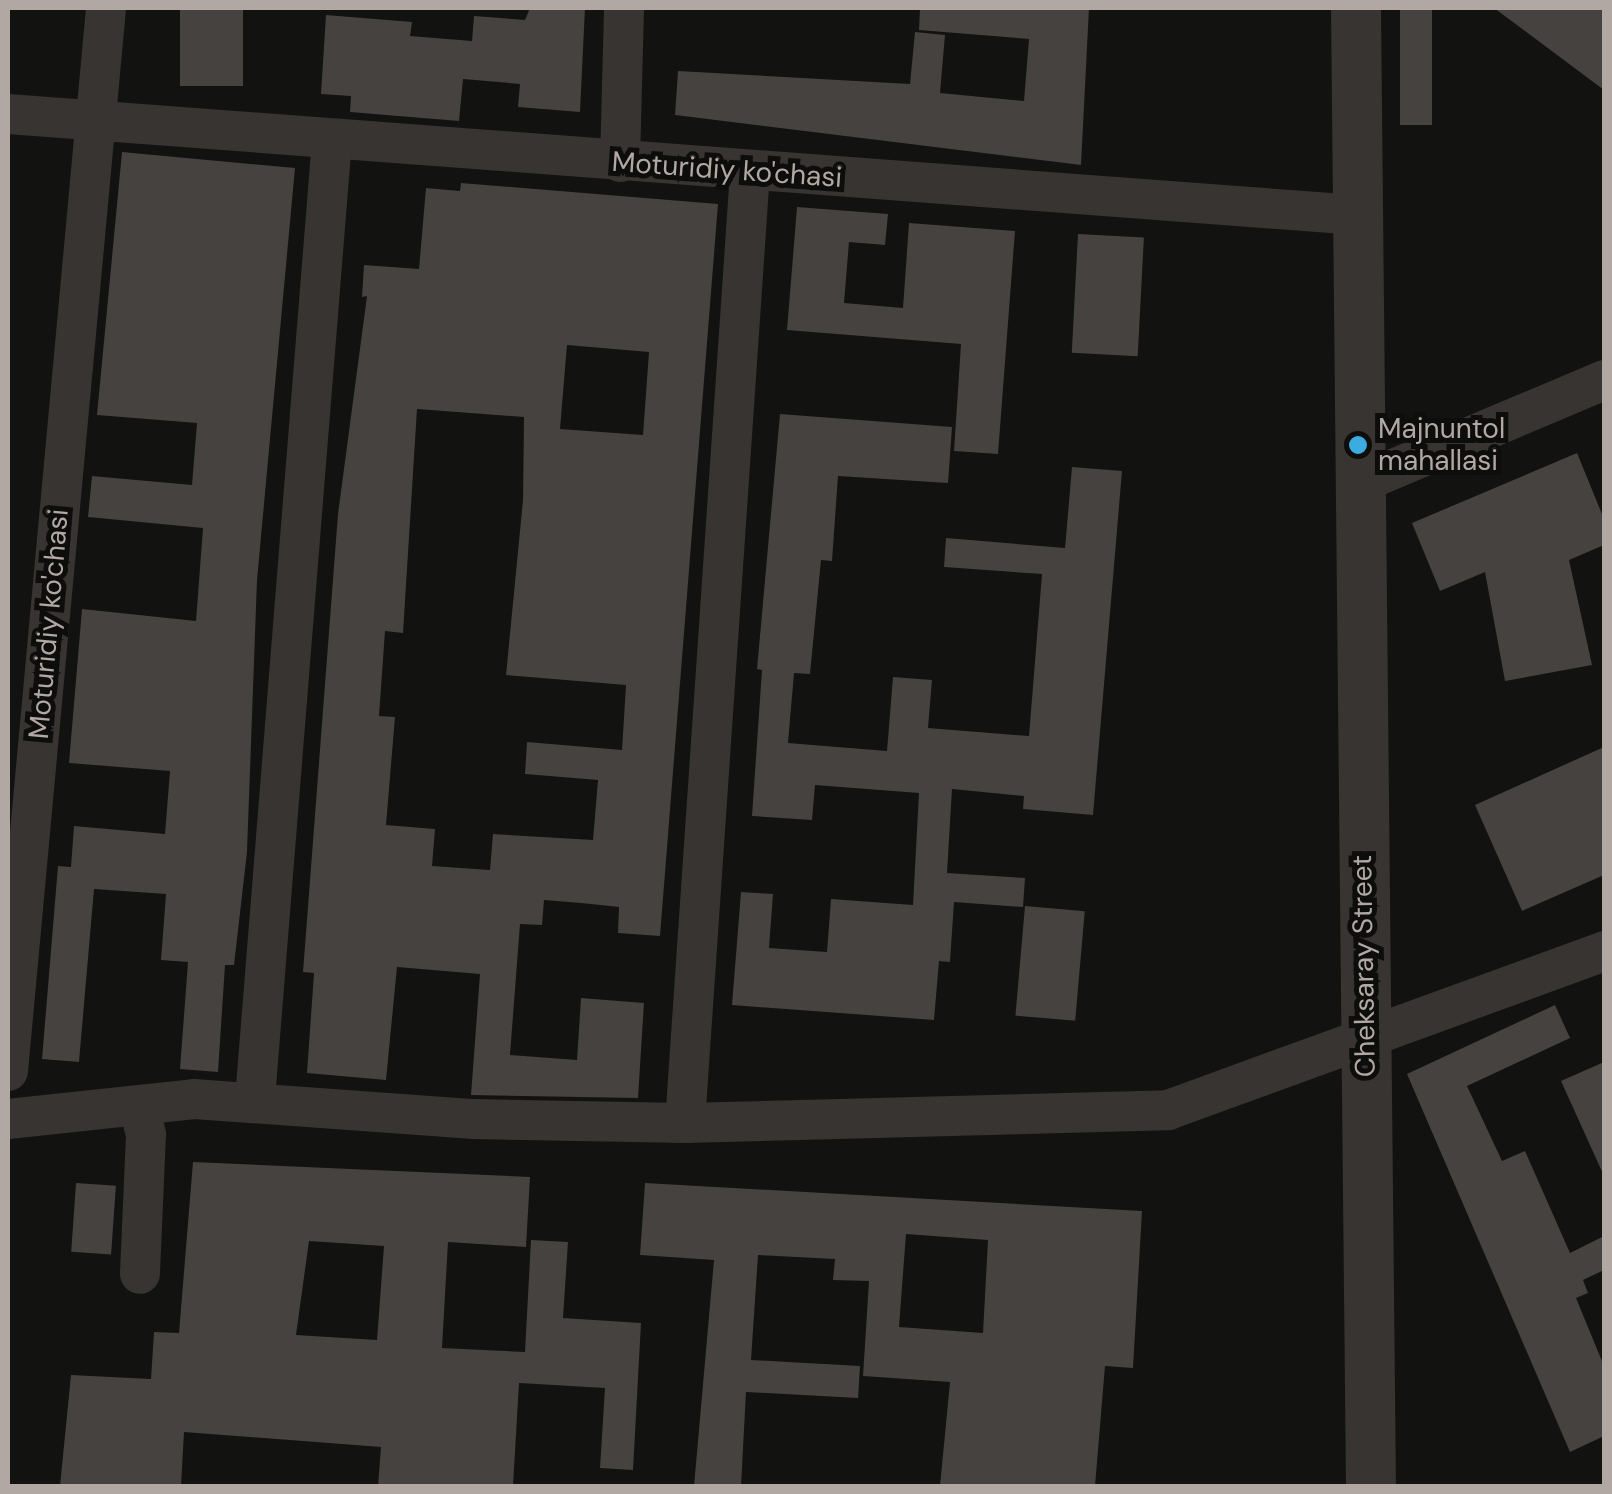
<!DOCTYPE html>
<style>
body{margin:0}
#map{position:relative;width:1612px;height:1494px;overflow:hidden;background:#121211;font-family:"DM Sans",sans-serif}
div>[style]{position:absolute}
.building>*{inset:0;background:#454240;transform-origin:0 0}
.minor>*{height:40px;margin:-20px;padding:0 20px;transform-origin:20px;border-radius:20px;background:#373432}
.tertiary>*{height:50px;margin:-25px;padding:0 25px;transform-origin:25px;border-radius:25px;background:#373432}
.dots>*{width:28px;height:28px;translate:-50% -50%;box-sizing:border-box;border:5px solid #0d0d0c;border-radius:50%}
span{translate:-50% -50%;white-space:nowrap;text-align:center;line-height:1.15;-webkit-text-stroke:10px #0d0d0c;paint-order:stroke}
.street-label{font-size:28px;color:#b1a8a3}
.poi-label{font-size:28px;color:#b1a8a3}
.left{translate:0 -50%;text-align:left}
.frame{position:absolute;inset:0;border:10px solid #b1a8a3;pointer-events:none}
</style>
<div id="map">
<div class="building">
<i style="left:180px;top:8px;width:63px;height:78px"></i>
<i style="clip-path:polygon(530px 8px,585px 8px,580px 112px,518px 107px,520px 84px,463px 79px,459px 121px,350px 112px,351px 96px,321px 94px,326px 15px,412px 22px,410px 36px,472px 41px,474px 16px,525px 20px)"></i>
<i style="clip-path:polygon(920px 8px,1089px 8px,1081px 165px,675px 115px,678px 71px,910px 84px,915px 32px,945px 35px,940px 93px,1024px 101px,1029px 39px,919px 30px)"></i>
<i style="clip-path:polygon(1494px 8px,1604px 8px,1604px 90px)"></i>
<i style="left:1400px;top:10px;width:32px;height:115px"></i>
<i style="clip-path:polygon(122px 152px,295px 168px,257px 580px,247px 852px,234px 965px,225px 965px,218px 1072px,180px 1069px,188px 962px,161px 960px,166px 894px,94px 889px,79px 1062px,42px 1059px,58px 866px,71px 867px,74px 826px,165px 834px,170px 771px,69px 763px,82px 609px,196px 621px,203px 528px,88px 517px,92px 476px,192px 485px,197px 423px,97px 415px)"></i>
<i style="clip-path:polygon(evenodd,461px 183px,718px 204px,660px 936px,618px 933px,619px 907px,581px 903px,544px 900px,542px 925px,520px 924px,510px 1055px,577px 1060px,581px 998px,644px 1003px,638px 1098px,471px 1095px,480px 974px,397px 967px,386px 1080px,307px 1073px,314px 973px,303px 972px,338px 514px,367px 296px,362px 297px,364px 265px,419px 269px,426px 188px,460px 191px,461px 183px,567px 345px,649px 352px,643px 435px,560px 429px,567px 345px,461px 183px,417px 409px,524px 417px,523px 500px,506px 675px,626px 685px,622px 750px,527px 742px,525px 774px,598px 780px,593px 840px,493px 834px,490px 870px,432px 866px,435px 829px,386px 825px,395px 717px,379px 716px,385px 631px,403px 633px,417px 409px)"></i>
<i style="clip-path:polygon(797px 207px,888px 214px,885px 245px,849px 242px,844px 303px,903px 308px,909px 223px,1015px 231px,998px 454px,954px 451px,961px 344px,787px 330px)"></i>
<i style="left:1078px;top:234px;width:66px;height:119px;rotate:3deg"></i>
<i style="clip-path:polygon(780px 414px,952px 427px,948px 483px,838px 476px,832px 561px,821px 560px,810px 674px,794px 673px,788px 743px,887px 751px,893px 677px,932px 680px,928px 728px,1029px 736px,1042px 574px,944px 567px,946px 538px,1065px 548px,1072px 467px,1122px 471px,1093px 815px,1023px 809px,1024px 796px,952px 789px,947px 873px,1025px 878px,1023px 907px,954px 902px,950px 962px,939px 961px,934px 1020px,732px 1005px,741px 892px,773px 894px,769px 948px,827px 952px,831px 899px,913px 905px,919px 793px,815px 785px,812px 820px,752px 816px,762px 670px,757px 669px)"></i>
<i style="clip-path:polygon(1577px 453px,1604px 519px,1604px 545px,1569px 560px,1592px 665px,1505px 681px,1485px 572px,1440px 591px,1412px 523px)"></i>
<i style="clip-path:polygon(1604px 747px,1604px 875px,1522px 911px,1475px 805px)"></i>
<i style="left:1025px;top:906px;width:60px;height:110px;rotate:5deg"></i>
<i style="clip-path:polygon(1555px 1005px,1570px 1038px,1467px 1086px,1502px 1161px,1525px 1151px,1570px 1253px,1604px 1236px,1604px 1270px,1583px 1280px,1588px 1293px,1576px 1298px,1604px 1366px,1604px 1436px,1570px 1452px,1407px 1074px)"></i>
<i style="clip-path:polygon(1604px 1062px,1604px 1176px,1561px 1081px)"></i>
<i style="clip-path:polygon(evenodd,193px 1162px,530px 1177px,526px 1247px,448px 1242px,442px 1348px,525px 1352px,531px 1240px,568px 1242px,563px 1318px,641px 1323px,633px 1470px,600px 1468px,605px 1388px,519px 1383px,513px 1486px,378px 1486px,381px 1447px,184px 1432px,181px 1486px,60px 1486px,71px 1375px,151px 1379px,154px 1332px,179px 1333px,193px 1162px,309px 1241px,384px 1246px,377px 1340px,296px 1335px,309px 1241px)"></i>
<i style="left:76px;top:1183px;width:40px;height:69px;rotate:4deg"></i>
<i style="clip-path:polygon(evenodd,645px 1183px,1142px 1211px,1133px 1368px,1105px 1366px,1095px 1486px,940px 1486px,950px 1382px,863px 1376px,869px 1281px,833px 1280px,835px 1259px,758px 1255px,751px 1360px,860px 1366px,858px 1398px,746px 1392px,741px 1486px,694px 1486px,714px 1260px,640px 1255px,645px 1183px,906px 1234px,988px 1240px,983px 1333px,899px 1327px,906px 1234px)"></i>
</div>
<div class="minor">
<i style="left:8px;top:114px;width:1353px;rotate:4.28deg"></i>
<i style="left:620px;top:162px;width:154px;rotate:-88.5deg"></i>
<i style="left:1358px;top:484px;width:267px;rotate:-22.9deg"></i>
<i style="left:8px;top:1071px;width:1068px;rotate:-84.73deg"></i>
<i style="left:255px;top:1099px;width:963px;rotate:-85.41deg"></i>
<i style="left:139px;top:1108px;width:28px;rotate:75deg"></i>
<i style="left:146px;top:1135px;width:139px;rotate:92.5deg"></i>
<i style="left:8px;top:1119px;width:187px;rotate:-6.1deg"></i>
<i style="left:194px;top:1099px;width:281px;rotate:4.1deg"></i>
<i style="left:474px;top:1119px;width:211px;rotate:1.1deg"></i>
<i style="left:685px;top:1123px;width:483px;rotate:-1.5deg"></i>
<i style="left:1168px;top:1110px;width:464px;rotate:-20deg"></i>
<i style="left:685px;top:1123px;width:952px;rotate:-86.09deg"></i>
</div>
<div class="tertiary">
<i style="left:1356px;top:8px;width:1478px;rotate:89.42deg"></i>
</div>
<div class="dots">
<i style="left:1358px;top:445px;background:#3babe0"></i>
</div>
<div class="street-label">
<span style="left:727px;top:170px;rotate:4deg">Moturidiy ko'chasi</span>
<span style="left:49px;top:624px;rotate:-85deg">Moturidiy ko'chasi</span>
<span style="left:1364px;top:966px;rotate:-91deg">Cheksaray Street</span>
</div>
<div class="poi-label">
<span class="left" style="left:1378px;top:445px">Majnuntol<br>mahallasi</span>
</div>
<div class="frame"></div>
</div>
